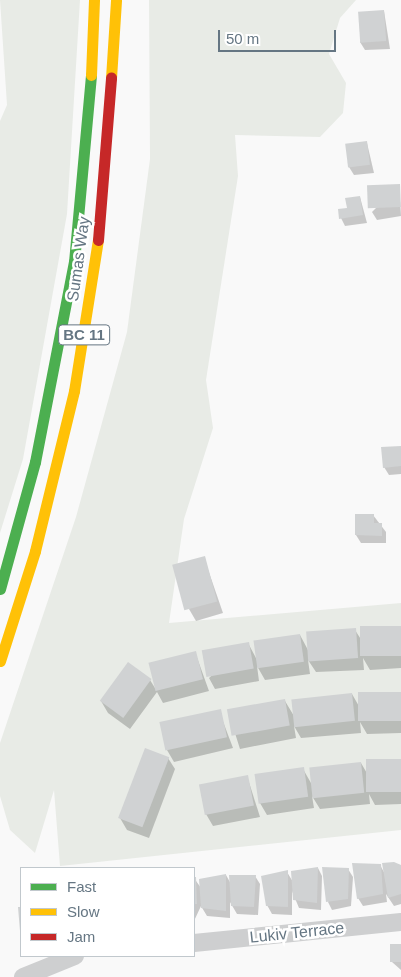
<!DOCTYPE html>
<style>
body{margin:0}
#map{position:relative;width:401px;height:977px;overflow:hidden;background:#f9f9f9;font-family:Helvetica,sans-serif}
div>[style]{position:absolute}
.green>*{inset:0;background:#e8ebe6}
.shadow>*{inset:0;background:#0003}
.building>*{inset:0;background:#d0d2d3;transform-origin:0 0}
.street>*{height:18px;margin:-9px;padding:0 9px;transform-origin:9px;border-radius:9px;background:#cecfd0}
.fast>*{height:11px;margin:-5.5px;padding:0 5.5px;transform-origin:5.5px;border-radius:5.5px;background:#4caf50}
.slow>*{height:11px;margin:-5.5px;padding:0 5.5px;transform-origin:5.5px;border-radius:5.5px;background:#ffc107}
.jam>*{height:11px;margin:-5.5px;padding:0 5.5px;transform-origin:5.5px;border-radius:5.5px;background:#c62828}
span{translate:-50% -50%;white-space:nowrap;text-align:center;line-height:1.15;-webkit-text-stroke:5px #fff;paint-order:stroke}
.shield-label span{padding:1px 4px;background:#fff;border:1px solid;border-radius:4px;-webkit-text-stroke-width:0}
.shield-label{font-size:15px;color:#657683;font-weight:700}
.street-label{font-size:16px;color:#657683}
.legend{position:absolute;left:20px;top:867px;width:175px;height:90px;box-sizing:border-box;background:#fff;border:1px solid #c1c8cd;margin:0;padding:6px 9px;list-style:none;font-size:15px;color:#657683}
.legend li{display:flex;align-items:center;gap:10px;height:25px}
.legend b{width:25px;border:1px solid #c1c8cd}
.scale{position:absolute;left:218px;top:30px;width:118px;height:22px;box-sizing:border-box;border:2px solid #657683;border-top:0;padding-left:6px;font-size:15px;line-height:18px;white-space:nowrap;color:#657683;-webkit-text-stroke:4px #fff;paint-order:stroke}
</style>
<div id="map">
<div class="green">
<i style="clip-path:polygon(0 0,80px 0,67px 214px,23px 459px,0 533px,0 121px,7px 105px)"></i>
<i style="clip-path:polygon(149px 0,356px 0,340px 18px,329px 54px,346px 83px,343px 113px,320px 137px,235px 135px,238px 176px,206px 380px,213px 428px,184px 519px,169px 623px,401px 603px,401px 830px,60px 866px,54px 790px,35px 853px,10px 830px,0 796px,0 743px,76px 517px,127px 332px,150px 159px)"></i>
</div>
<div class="shadow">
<i style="clip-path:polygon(384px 11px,390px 49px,365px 50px,360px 42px)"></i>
<i style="clip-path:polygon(367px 143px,374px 173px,354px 175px,349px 167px)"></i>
<i style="clip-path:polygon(399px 185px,401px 216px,377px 220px,372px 212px)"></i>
<i style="clip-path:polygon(360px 197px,367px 223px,345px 226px,341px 218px)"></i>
<i style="clip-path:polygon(401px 447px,401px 474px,389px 475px,384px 467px)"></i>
<i style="clip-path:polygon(373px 515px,386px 532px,386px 543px,361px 543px,356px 535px)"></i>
<i style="clip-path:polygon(204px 558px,223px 613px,196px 621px,189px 609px)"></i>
<i style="clip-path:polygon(401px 627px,401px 668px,370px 670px,363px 658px,364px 670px,316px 672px,308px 660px,310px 674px,265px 680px,257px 666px,259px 681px,215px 689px,209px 678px,248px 643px,257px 660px,300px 635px,308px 650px,355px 630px,362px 641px)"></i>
<i style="clip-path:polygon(195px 652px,209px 691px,163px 703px,157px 692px,130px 729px,108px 713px,101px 701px,150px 680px,155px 688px)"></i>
<i style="clip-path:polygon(401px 693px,401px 733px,367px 734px,360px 722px,361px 733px,301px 738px,294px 726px,296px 738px,240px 749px,228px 711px,285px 701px,294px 716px,352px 694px,360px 708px)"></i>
<i style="clip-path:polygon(219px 711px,233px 748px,174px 762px,167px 750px)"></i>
<i style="clip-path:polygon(168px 758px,175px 769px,149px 838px,127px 830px,120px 818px)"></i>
<i style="clip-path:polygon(401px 760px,401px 804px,375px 805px,369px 794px,370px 804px,320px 809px,312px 796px,314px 808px,267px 815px,260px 803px,256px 775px,303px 769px,311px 783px,361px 763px,368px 775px)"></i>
<i style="clip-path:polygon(247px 776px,260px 817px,213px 826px,206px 814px)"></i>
<i style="clip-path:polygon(384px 864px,401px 865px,401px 904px,394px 906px,386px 894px,387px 902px,363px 906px,358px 898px,380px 865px,385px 874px)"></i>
<i style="clip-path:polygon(318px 868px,322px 876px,321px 910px,299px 908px,292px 891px,292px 915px,272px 914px,267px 905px,287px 872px,293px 882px)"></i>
<i style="clip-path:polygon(348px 869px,353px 877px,351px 906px,332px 910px,328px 902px)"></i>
<i style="clip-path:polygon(226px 875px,231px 884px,255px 876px,260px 884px,258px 915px,237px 914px,230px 902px,230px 918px,207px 916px,201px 906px,194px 921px,194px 878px,201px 888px)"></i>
<i style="clip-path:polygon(391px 945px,401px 945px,401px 970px,392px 962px)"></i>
</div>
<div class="building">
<i style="left:384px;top:10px;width:31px;height:26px;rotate:86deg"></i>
<i style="left:367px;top:141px;width:24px;height:22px;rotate:83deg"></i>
<i style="left:400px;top:184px;width:23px;height:33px;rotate:88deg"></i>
<i style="clip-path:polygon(360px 196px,363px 215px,339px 219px,338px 209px,347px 208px,345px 198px)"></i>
<i style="clip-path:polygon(401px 446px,401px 466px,383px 468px,381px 447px)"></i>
<i style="clip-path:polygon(355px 514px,374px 514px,374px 523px,382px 523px,382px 536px,355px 535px)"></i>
<i style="left:205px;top:556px;width:47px;height:34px;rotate:75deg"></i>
<i style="left:401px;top:626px;width:30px;height:41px;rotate:90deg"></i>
<i style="left:356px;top:628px;width:30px;height:50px;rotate:86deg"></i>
<i style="left:300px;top:634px;width:28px;height:47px;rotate:82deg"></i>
<i style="left:249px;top:642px;width:27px;height:48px;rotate:80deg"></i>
<i style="left:196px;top:651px;width:29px;height:49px;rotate:76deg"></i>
<i style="left:128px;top:662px;width:29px;height:48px;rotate:36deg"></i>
<i style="left:401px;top:692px;width:29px;height:43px;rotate:90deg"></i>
<i style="left:352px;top:693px;width:28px;height:61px;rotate:84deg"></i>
<i style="left:285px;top:699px;width:27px;height:59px;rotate:80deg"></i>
<i style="left:221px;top:709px;width:29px;height:63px;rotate:78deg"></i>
<i style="left:145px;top:748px;width:26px;height:75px;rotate:21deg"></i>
<i style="left:401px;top:759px;width:33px;height:35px;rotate:90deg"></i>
<i style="left:361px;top:762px;width:31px;height:52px;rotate:84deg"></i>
<i style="left:304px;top:767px;width:30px;height:50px;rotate:82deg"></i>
<i style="left:248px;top:775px;width:31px;height:50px;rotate:79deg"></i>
<i style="clip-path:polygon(394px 862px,401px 865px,401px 894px,388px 898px,382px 863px)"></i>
<i style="clip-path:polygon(352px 863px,381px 864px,383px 894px,357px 899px)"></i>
<i style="clip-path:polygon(318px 867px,317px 903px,293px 900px,291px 871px)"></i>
<i style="clip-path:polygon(322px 867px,349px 868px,348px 899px,326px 902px)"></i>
<i style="clip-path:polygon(288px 870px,288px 907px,266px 906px,261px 876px)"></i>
<i style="clip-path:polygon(226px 874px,226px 911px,201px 908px,199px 879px)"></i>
<i style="clip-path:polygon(229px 875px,256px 875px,254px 907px,231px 906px)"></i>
<i style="clip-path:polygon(194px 877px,196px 877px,197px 904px,194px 904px)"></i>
<i style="clip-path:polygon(18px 907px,21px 907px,21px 931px,20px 931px)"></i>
<i style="left:390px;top:944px;width:11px;height:18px"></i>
</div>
<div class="street">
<i style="left:194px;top:943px;width:208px;rotate:-5.8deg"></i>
<i style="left:23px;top:977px;width:56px;rotate:-22deg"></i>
</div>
<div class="fast">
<i style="left:0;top:589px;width:132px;rotate:-74.6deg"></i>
<i style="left:35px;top:462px;width:204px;rotate:-79deg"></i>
<i style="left:74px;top:262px;width:188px;rotate:-84.8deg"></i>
</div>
<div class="slow">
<i style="left:91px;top:75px;width:75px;rotate:-87.7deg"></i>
<i style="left:111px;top:78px;width:78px;rotate:-86.3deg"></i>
<i style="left:0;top:661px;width:115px;rotate:-72.3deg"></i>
<i style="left:35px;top:551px;width:165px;rotate:-76.3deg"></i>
<i style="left:74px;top:391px;width:153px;rotate:-81deg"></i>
</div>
<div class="jam">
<i style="left:98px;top:240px;width:163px;rotate:-85.4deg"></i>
</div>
<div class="shield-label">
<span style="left:84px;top:335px">BC 11</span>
</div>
<div class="street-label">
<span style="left:79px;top:259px;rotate:-82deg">Sumas Way</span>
<span style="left:297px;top:933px;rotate:-6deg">Lukiv Terrace</span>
</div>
<ul class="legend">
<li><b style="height:6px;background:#4caf50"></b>Fast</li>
<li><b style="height:6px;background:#ffc107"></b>Slow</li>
<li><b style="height:6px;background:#c62828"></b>Jam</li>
</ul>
<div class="scale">50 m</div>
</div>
